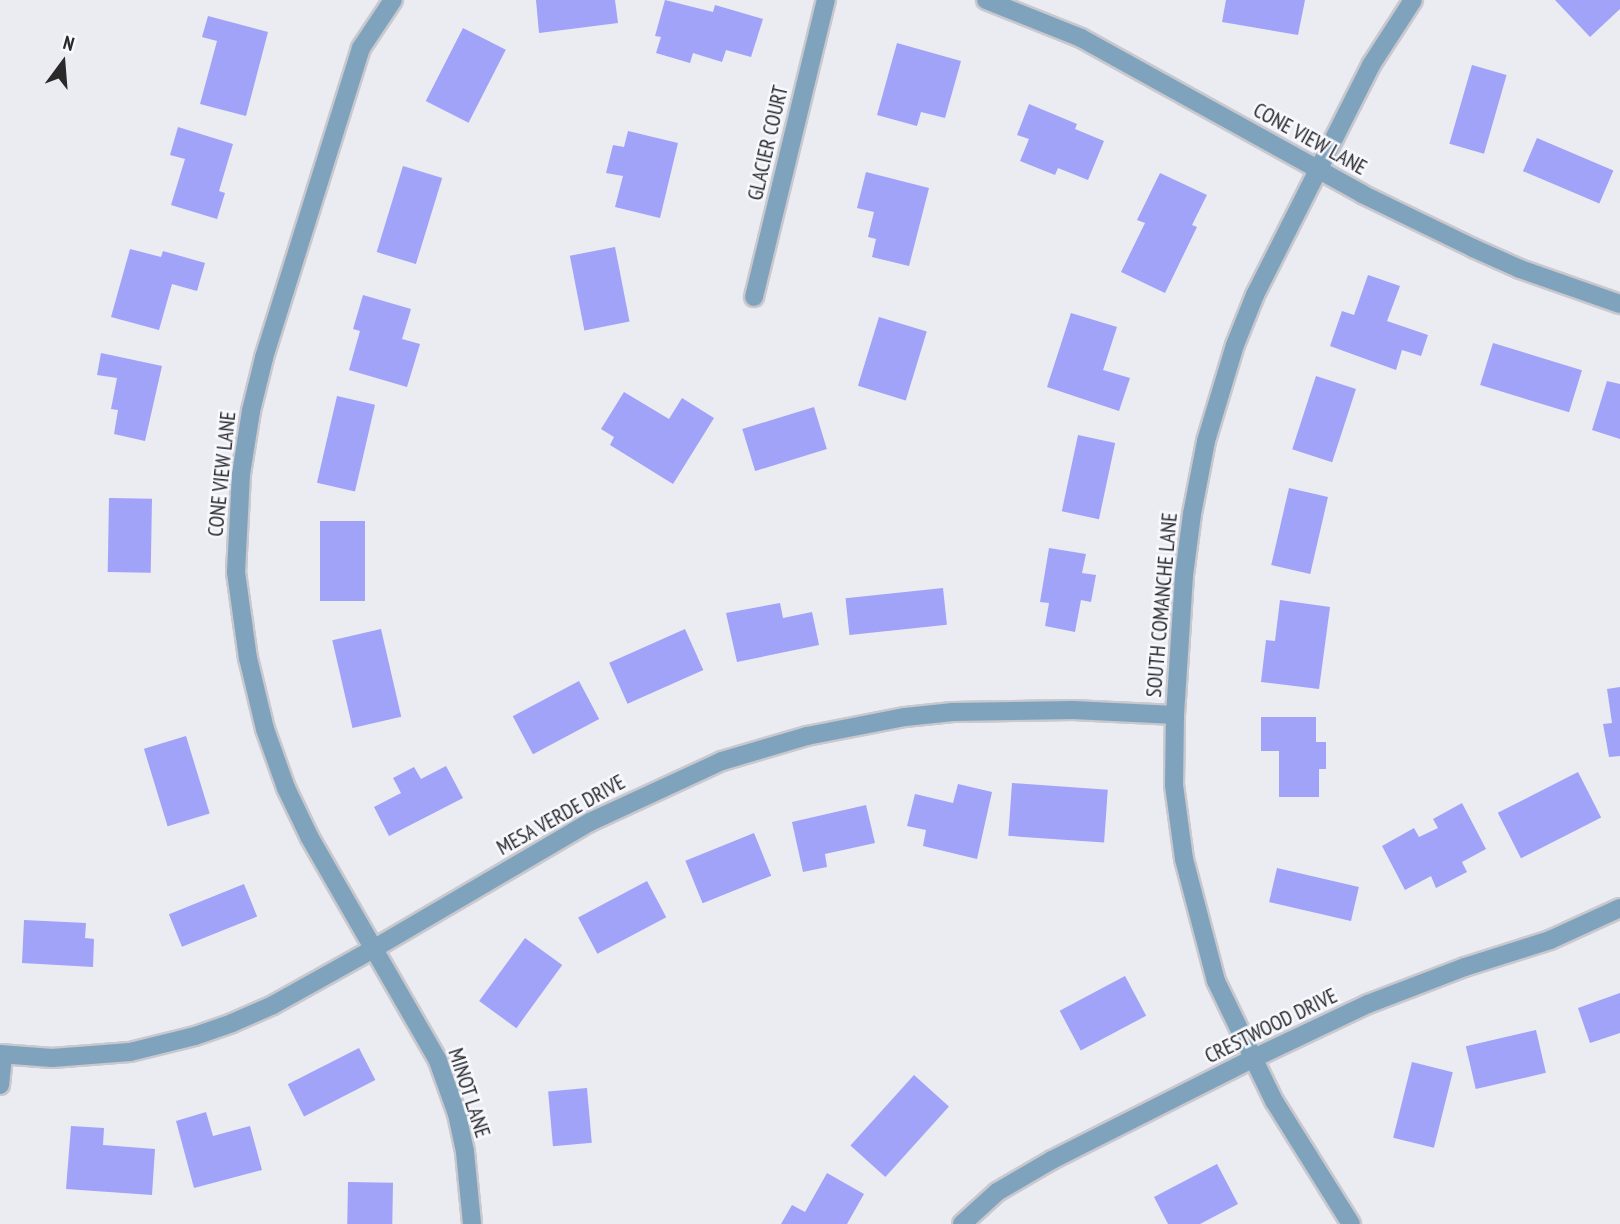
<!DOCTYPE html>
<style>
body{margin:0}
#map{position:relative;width:1620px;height:1224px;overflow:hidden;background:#ebebf2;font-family:"PT Sans Narrow",sans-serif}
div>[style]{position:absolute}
.building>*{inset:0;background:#a0a3f8;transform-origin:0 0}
.roads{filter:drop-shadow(2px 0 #c8c8ce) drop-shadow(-2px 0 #c8c8ce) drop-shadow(0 2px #c8c8ce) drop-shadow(0 -2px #c8c8ce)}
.street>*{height:18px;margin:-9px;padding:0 9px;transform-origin:9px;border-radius:9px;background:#80a3bd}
span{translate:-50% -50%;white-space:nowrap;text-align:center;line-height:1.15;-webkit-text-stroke:5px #f8f9ff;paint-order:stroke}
.street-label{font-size:21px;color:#29292b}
.north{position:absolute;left:28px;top:28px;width:70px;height:70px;-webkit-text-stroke:5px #f8f9ff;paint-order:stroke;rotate:16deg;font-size:19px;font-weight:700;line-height:28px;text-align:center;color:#29292b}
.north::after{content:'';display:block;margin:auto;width:24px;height:32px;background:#29292b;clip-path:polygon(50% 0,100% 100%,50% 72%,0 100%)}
</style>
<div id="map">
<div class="building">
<i style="clip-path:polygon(536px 0,615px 0,618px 23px,539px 33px)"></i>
<i style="clip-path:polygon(665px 0,713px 12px,715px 5px,763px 19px,751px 57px,726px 50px,722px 62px,693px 53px,690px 63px,656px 53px,661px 37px,655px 36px)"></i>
<i style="clip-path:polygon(1226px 0,1305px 0,1298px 35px,1222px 22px)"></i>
<i style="clip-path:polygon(1555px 0,1620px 0,1620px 9px,1590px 37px)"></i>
<i style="clip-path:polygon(208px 16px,268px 32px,246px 116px,200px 104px,217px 41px,202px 37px)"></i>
<i style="left:463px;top:28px;width:48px;height:82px;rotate:27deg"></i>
<i style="clip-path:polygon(897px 43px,961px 61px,945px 118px,921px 112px,917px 126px,877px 115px)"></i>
<i style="left:1472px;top:65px;width:36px;height:82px;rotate:16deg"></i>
<i style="clip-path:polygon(1029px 104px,1077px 124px,1075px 129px,1104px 141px,1088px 180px,1058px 168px,1055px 175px,1020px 161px,1029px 139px,1017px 135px)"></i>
<i style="clip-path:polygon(178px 127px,233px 144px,219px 191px,225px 193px,217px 219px,171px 205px,185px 159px,170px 155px)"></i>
<i style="clip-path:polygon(628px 131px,678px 143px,660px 218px,615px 207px,623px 176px,606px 173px,613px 145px,624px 147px)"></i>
<i style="left:1537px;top:138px;width:83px;height:36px;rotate:23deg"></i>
<i style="left:403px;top:166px;width:41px;height:90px;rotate:17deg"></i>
<i style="clip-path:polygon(866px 172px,929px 188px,909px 266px,872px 257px,876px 239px,868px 237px,874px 212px,857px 208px)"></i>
<i style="clip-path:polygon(1160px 173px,1207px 195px,1192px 225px,1197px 227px,1165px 293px,1121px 272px,1145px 223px,1137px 220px)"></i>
<i style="left:615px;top:247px;width:76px;height:46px;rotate:79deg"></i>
<i style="clip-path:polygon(130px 249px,161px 257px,163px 251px,205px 263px,197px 291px,172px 284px,159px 330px,111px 317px)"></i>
<i style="clip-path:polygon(1368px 275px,1400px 286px,1387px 321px,1428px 335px,1421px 356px,1402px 350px,1396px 370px,1330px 346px,1342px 311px,1354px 315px)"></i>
<i style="clip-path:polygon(363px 295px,411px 309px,402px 339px,420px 344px,407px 387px,349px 370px,360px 331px,353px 329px)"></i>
<i style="clip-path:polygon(1071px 313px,1117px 327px,1103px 370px,1130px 378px,1119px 411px,1047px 387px)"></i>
<i style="left:879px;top:317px;width:50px;height:72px;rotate:17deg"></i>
<i style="left:1493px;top:343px;width:93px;height:44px;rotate:17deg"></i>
<i style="clip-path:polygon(101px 353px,162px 366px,145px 441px,114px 434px,118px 410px,111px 409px,117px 378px,97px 375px)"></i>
<i style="left:1316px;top:376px;width:42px;height:77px;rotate:18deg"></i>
<i style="clip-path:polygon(1607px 381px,1620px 384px,1620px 439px,1592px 430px)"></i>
<i style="clip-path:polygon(624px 392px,669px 419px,682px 398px,714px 418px,673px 484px,610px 445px,614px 437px,601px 429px)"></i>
<i style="left:337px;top:396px;width:39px;height:89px;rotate:13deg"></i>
<i style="left:814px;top:407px;width:44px;height:75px;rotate:73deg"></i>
<i style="left:1078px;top:435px;width:38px;height:78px;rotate:12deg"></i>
<i style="left:1289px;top:488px;width:40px;height:79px;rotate:13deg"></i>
<i style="left:109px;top:498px;width:43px;height:74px;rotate:1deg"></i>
<i style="left:320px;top:521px;width:45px;height:80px"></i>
<i style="clip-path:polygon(1049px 548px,1086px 554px,1082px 573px,1096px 575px,1091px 602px,1081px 600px,1075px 632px,1045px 626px,1049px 603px,1040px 602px)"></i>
<i style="left:943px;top:588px;width:37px;height:98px;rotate:84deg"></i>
<i style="clip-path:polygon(1280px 600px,1330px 607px,1319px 689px,1261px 682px,1266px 640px,1275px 641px)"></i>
<i style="clip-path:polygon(780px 603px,783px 618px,812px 612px,819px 645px,737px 662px,726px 613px)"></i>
<i style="left:381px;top:629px;width:90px;height:50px;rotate:77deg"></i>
<i style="left:685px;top:629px;width:45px;height:83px;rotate:66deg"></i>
<i style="left:579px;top:681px;width:43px;height:75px;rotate:62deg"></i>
<i style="clip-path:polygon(1620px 687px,1620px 756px,1609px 757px,1603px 724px,1612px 723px,1607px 689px)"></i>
<i style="clip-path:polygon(1261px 717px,1316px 717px,1316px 742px,1326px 742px,1326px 769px,1319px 769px,1319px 797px,1279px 797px,1279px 751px,1261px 751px)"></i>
<i style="left:186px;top:736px;width:81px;height:44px;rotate:73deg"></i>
<i style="clip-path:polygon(446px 766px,463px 798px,389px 836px,374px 807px,401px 793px,393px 778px,414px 767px,421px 779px)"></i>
<i style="left:1578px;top:772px;width:51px;height:90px;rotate:63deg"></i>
<i style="left:1012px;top:783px;width:96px;height:53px;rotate:4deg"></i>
<i style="clip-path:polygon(958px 784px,992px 792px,977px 859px,923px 846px,926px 830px,907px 826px,915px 794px,953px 803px)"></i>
<i style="clip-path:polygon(1462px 803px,1486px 849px,1462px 862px,1467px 872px,1436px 888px,1431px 876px,1405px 890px,1382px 846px,1414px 828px,1419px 837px,1438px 828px,1433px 819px)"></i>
<i style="clip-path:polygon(866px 805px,875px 843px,825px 854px,827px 867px,803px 872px,792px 822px)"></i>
<i style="left:754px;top:833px;width:46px;height:74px;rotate:68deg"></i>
<i style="left:1277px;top:868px;width:84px;height:35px;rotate:13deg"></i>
<i style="left:647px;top:881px;width:41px;height:78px;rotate:62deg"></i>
<i style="left:244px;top:884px;width:35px;height:81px;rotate:68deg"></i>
<i style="clip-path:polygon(24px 920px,86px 923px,85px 938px,94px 939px,93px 967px,22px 963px)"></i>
<i style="left:525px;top:938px;width:46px;height:78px;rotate:36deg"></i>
<i style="left:1125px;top:976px;width:45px;height:74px;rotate:62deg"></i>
<i style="clip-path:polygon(1620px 993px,1620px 1033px,1590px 1043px,1578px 1008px)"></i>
<i style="left:1536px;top:1030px;width:44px;height:72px;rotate:77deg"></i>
<i style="left:359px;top:1048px;width:36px;height:80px;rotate:63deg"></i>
<i style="left:1412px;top:1062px;width:42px;height:78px;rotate:14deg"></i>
<i style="left:914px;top:1075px;width:47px;height:95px;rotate:42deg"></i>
<i style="left:587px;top:1088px;width:55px;height:39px;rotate:85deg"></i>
<i style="clip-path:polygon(206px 1112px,213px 1136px,250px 1126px,262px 1170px,194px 1188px,176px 1121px)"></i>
<i style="clip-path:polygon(71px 1126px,104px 1128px,103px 1145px,155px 1149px,152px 1195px,66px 1189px)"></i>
<i style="clip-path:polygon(1217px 1164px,1238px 1204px,1200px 1224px,1168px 1224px,1154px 1197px)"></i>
<i style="clip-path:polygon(827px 1173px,864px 1194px,847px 1224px,781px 1224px,792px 1205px,805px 1212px)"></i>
<i style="left:348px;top:1182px;width:45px;height:42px;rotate:1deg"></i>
</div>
<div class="roads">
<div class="street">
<i style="left:393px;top:0;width:58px;rotate:123.7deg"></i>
<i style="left:361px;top:48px;width:325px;rotate:107.4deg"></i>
<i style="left:264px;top:358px;width:55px;rotate:103.8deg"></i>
<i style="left:251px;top:411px;width:64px;rotate:99deg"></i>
<i style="left:241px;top:474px;width:98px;rotate:92.9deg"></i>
<i style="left:236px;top:572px;width:87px;rotate:82.1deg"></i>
<i style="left:248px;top:658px;width:73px;rotate:76.5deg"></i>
<i style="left:265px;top:729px;width:63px;rotate:70.4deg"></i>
<i style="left:286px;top:788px;width:55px;rotate:64.4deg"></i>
<i style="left:310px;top:838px;width:257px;rotate:60.1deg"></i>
<i style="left:438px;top:1061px;width:56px;rotate:70.3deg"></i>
<i style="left:457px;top:1114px;width:39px;rotate:78deg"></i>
<i style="left:465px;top:1152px;width:72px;rotate:84.4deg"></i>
<i style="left:986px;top:0;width:102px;rotate:21.8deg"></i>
<i style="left:1081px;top:38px;width:321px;rotate:29deg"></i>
<i style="left:1362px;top:194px;width:123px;rotate:25.9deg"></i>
<i style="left:1473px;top:248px;width:51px;rotate:24.1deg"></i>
<i style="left:1520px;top:269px;width:106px;rotate:19.3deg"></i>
<i style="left:754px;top:297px;width:306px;rotate:-76.4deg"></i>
<i style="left:0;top:1054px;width:52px;rotate:4.4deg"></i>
<i style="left:52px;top:1058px;width:78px;rotate:-4.4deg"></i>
<i style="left:130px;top:1052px;width:67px;rotate:-13.8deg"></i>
<i style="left:195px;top:1036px;width:39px;rotate:-19deg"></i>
<i style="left:232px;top:1023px;width:45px;rotate:-23.7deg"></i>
<i style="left:273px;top:1005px;width:117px;rotate:-29.2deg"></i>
<i style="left:375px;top:948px;width:249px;rotate:-30.4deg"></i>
<i style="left:590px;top:822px;width:145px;rotate:-24.8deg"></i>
<i style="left:722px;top:761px;width:89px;rotate:-16.4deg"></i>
<i style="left:807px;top:736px;width:100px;rotate:-11deg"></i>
<i style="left:905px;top:717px;width:48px;rotate:-5.9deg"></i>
<i style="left:953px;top:712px;width:120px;rotate:-1deg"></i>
<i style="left:1073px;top:710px;width:102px;rotate:2.8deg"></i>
<i style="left:0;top:1085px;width:30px;rotate:-84deg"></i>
<i style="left:962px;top:1224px;width:47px;rotate:-42.4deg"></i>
<i style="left:997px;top:1192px;width:64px;rotate:-30.2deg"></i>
<i style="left:1052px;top:1160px;width:224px;rotate:-26.8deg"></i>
<i style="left:1252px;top:1059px;width:128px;rotate:-25.4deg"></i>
<i style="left:1368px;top:1004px;width:104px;rotate:-20.9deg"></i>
<i style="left:1465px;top:967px;width:89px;rotate:-17.6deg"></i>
<i style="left:1550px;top:940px;width:77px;rotate:-24.6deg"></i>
<i style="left:1351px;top:1224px;width:145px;rotate:-122deg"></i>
<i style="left:1274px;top:1101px;width:133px;rotate:-115.8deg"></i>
<i style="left:1216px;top:981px;width:126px;rotate:-104.7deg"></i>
<i style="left:1184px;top:859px;width:75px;rotate:-97.7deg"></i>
<i style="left:1174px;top:785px;width:70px;rotate:-89.2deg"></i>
<i style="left:1175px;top:715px;width:140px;rotate:-86.3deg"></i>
<i style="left:1184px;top:575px;width:62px;rotate:-82.5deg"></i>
<i style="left:1192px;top:514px;width:74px;rotate:-79.1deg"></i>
<i style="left:1206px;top:441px;width:100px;rotate:-73.2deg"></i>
<i style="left:1235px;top:345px;width:54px;rotate:-68.2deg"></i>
<i style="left:1255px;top:295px;width:258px;rotate:-63.2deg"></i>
<i style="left:1371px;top:65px;width:77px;rotate:-57.1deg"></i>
</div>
</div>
<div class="street-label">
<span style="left:1310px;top:139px;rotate:29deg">CONE VIEW LANE</span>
<span style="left:768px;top:143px;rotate:-77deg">GLACIER COURT</span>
<span style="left:222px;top:474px;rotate:-84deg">CONE VIEW LANE</span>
<span style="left:1162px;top:605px;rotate:-85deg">SOUTH COMANCHE LANE</span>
<span style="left:561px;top:815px;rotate:-29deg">MESA VERDE DRIVE</span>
<span style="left:1271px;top:1026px;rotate:-26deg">CRESTWOOD DRIVE</span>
<span style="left:469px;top:1093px;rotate:72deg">MINOT LANE</span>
</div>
<div class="north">N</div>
</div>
